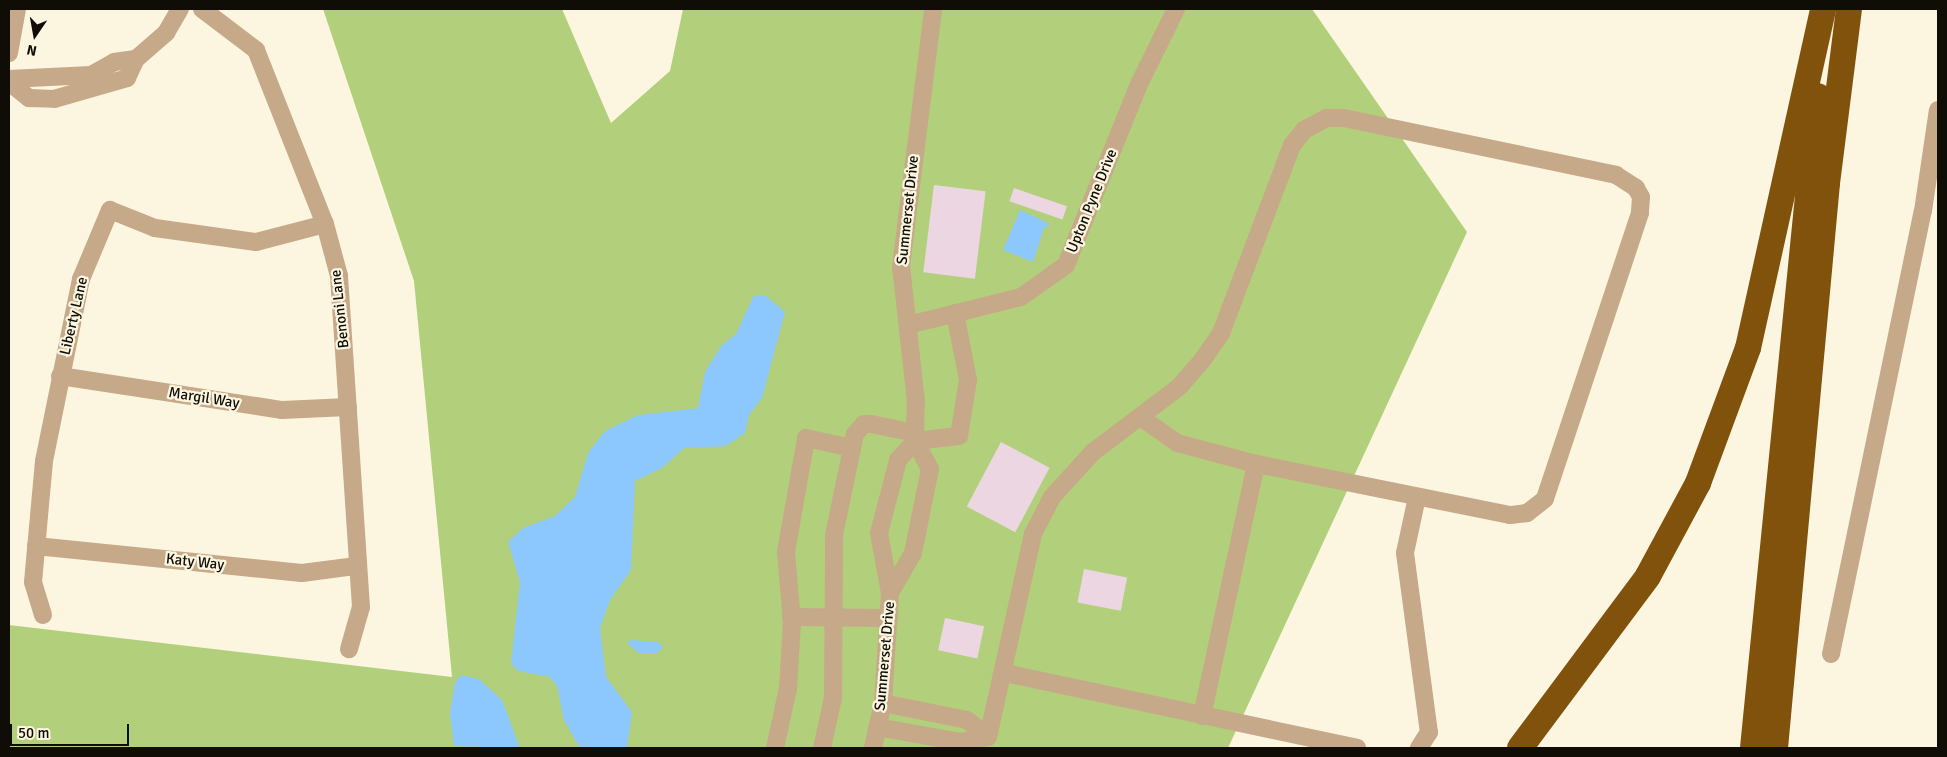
<!DOCTYPE html>
<style>
body{margin:0}
#map{position:relative;width:1947px;height:757px;overflow:hidden;background:#fcf6e1;font-family:Signika,sans-serif}
div>[style]{position:absolute}
.green>*{inset:0;background:#b2d07b}
.water>*{inset:0;background:#8cc7fe}
.building>*{inset:0;background:#ecd6e1;transform-origin:0 0}
.minor>*{height:18px;margin:-9px;padding:0 9px;transform-origin:9px;border-radius:9px;background:#c6a988}
.highway>*{height:26px;margin:-13px;padding:0 13px;transform-origin:13px;border-radius:13px;background:#81520c}
span{translate:-50% -50%;white-space:nowrap;text-align:center;line-height:1.15;-webkit-text-stroke:4.5px #fcf6e1;paint-order:stroke}
.street-label{font-size:15px;color:#0f0d06}
.frame{position:absolute;inset:0;border:10px solid #0f0d06;pointer-events:none}
.north{position:absolute;left:10px;top:10px;width:50px;height:50px;-webkit-text-stroke:4px #fcf6e1;paint-order:stroke;rotate:192deg;font-size:14px;font-weight:700;line-height:20px;text-align:center;color:#0f0d06}
.north::after{content:'';display:block;margin:auto;width:18px;height:22px;background:#0f0d06;clip-path:polygon(50% 0,100% 100%,50% 72%,0 100%)}
.scale{position:absolute;left:10px;top:724px;width:119px;height:22px;box-sizing:border-box;border:2px solid #0f0d06;border-top:0;padding-left:6px;font-size:15px;line-height:18px;white-space:nowrap;color:#0f0d06;-webkit-text-stroke:4px #fcf6e1;paint-order:stroke}
</style>
<div id="map">
<div class="green">
<i style="clip-path:polygon(323px 9px,562px 9px,611px 123px,670px 71px,683px 9px,1312px 9px,1467px 232px,1228px 748px,9px 748px,9px 625px,452px 677px,414px 281px)"></i>
</div>
<div class="water">
<i style="clip-path:polygon(1020px 210px,1050px 224px,1044px 228px,1033px 262px,1003px 250px)"></i>
<i style="clip-path:polygon(754px 295px,765px 295px,785px 312px,762px 398px,749px 415px,745px 433px,726px 446px,684px 448px,662px 468px,635px 481px,631px 570px,610px 600px,600px 628px,606px 677px,632px 712px,627px 748px,580px 748px,564px 720px,557px 686px,550px 677px,518px 671px,511px 663px,520px 582px,508px 542px,523px 528px,555px 516px,575px 497px,588px 453px,605px 431px,638px 415px,698px 408px,705px 372px,721px 346px,736px 334px)"></i>
<i style="clip-path:polygon(631px 640px,658px 642px,663px 647px,657px 653px,639px 653px,627px 643px)"></i>
<i style="clip-path:polygon(461px 675px,479px 679px,502px 700px,520px 748px,454px 746px,450px 713px,455px 683px)"></i>
</div>
<div class="building">
<i style="left:934px;top:185px;width:52px;height:88px;rotate:7deg"></i>
<i style="left:1014px;top:188px;width:56px;height:14px;rotate:19deg"></i>
<i style="left:1001px;top:442px;width:55px;height:73px;rotate:28deg"></i>
<i style="left:1084px;top:569px;width:44px;height:34px;rotate:11deg"></i>
<i style="left:945px;top:618px;width:40px;height:33px;rotate:12deg"></i>
</div>
<div class="minor">
<i style="left:202px;top:9px;width:68px;rotate:37.2deg"></i>
<i style="left:256px;top:50px;width:187px;rotate:68.4deg"></i>
<i style="left:325px;top:224px;width:54px;rotate:74.9deg"></i>
<i style="left:339px;top:276px;width:332px;rotate:86.2deg"></i>
<i style="left:361px;top:607px;width:44px;rotate:105.9deg"></i>
<i style="left:9px;top:53px;width:45px;rotate:-79.7deg"></i>
<i style="left:9px;top:79px;width:82px;rotate:-2.8deg"></i>
<i style="left:91px;top:75px;width:26px;rotate:-29deg"></i>
<i style="left:114px;top:62px;width:22px;rotate:-8deg"></i>
<i style="left:9px;top:82px;width:26px;rotate:39deg"></i>
<i style="left:29px;top:98px;width:25px;rotate:2deg"></i>
<i style="left:54px;top:99px;width:76px;rotate:-16deg"></i>
<i style="left:127px;top:78px;width:21px;rotate:-65deg"></i>
<i style="left:136px;top:59px;width:40px;rotate:-41deg"></i>
<i style="left:166px;top:33px;width:28px;rotate:-60deg"></i>
<i style="left:908px;top:325px;width:116px;rotate:-13.9deg"></i>
<i style="left:1021px;top:297px;width:55px;rotate:-35.4deg"></i>
<i style="left:1066px;top:265px;width:195px;rotate:-68deg"></i>
<i style="left:1139px;top:84px;width:84px;rotate:-63.7deg"></i>
<i style="left:60px;top:376px;width:225px;rotate:8.7deg"></i>
<i style="left:282px;top:410px;width:66px;rotate:-2.6deg"></i>
<i style="left:915px;top:441px;width:44px;rotate:-6.5deg"></i>
<i style="left:959px;top:436px;width:57px;rotate:-80.9deg"></i>
<i style="left:968px;top:380px;width:68px;rotate:-101deg"></i>
<i style="left:1417px;top:497px;width:57px;rotate:102.1deg"></i>
<i style="left:1405px;top:553px;width:181px;rotate:82.4deg"></i>
<i style="left:1429px;top:732px;width:19px;rotate:122deg"></i>
<i style="left:36px;top:546px;width:267px;rotate:5.8deg"></i>
<i style="left:302px;top:573px;width:53px;rotate:-7.5deg"></i>
<i style="left:890px;top:593px;width:46px;rotate:-60.1deg"></i>
<i style="left:913px;top:553px;width:86px;rotate:-78.6deg"></i>
<i style="left:930px;top:469px;width:32px;rotate:-118deg"></i>
<i style="left:915px;top:441px;width:39px;rotate:-89deg"></i>
<i style="left:916px;top:402px;width:136px;rotate:-96.3deg"></i>
<i style="left:901px;top:267px;width:260px;rotate:-82.9deg"></i>
<i style="left:43px;top:615px;width:34px;rotate:-107deg"></i>
<i style="left:33px;top:582px;width:121px;rotate:-84.8deg"></i>
<i style="left:44px;top:461px;width:186px;rotate:-78.5deg"></i>
<i style="left:81px;top:279px;width:75px;rotate:-67.2deg"></i>
<i style="left:110px;top:210px;width:48px;rotate:21.8deg"></i>
<i style="left:155px;top:228px;width:102px;rotate:7.9deg"></i>
<i style="left:256px;top:242px;width:71px;rotate:-14.6deg"></i>
<i style="left:791px;top:617px;width:98px;rotate:0.6deg"></i>
<i style="left:1831px;top:654px;width:452px;rotate:-78.3deg"></i>
<i style="left:1923px;top:211px;width:102px;rotate:-81.6deg"></i>
<i style="left:1005px;top:673px;width:360px;rotate:12deg"></i>
<i style="left:1202px;top:716px;width:258px;rotate:-77.9deg"></i>
<i style="left:877px;top:727px;width:84px;rotate:10.2deg"></i>
<i style="left:960px;top:742px;width:28px;rotate:-10deg"></i>
<i style="left:988px;top:737px;width:27px;rotate:-141deg"></i>
<i style="left:967px;top:720px;width:86px;rotate:-168.6deg"></i>
<i style="left:988px;top:737px;width:208px;rotate:-77.5deg"></i>
<i style="left:1033px;top:534px;width:42px;rotate:-62.8deg"></i>
<i style="left:1052px;top:497px;width:61px;rotate:-47.7deg"></i>
<i style="left:1093px;top:452px;width:108px;rotate:-37.1deg"></i>
<i style="left:1179px;top:387px;width:37px;rotate:-49deg"></i>
<i style="left:1203px;top:359px;width:32px;rotate:-55deg"></i>
<i style="left:1221px;top:333px;width:201px;rotate:-69.3deg"></i>
<i style="left:1292px;top:145px;width:19px;rotate:-51deg"></i>
<i style="left:1304px;top:130px;width:26px;rotate:-28deg"></i>
<i style="left:1327px;top:118px;width:17px"></i>
<i style="left:1344px;top:118px;width:278px;rotate:11.8deg"></i>
<i style="left:1616px;top:175px;width:24px;rotate:33deg"></i>
<i style="left:1636px;top:188px;width:10px;rotate:61deg"></i>
<i style="left:1641px;top:197px;width:16px;rotate:94deg"></i>
<i style="left:1640px;top:213px;width:301px;rotate:108.4deg"></i>
<i style="left:1545px;top:499px;width:23px;rotate:142deg"></i>
<i style="left:1527px;top:513px;width:17px;rotate:173deg"></i>
<i style="left:1510px;top:515px;width:259px;rotate:-168.6deg"></i>
<i style="left:1256px;top:464px;width:82px;rotate:-165.1deg"></i>
<i style="left:1177px;top:443px;width:43px;rotate:-144.5deg"></i>
<i style="left:775px;top:748px;width:61px;rotate:-77.8deg"></i>
<i style="left:788px;top:688px;width:65px;rotate:-86.5deg"></i>
<i style="left:792px;top:623px;width:71px;rotate:-94.8deg"></i>
<i style="left:786px;top:552px;width:116px;rotate:-80deg"></i>
<i style="left:806px;top:438px;width:47px;rotate:12.3deg"></i>
<i style="left:822px;top:748px;width:51px;rotate:-77.6deg"></i>
<i style="left:833px;top:698px;width:163px;rotate:-89.6deg"></i>
<i style="left:834px;top:535px;width:103px;rotate:-78.3deg"></i>
<i style="left:855px;top:434px;width:13px;rotate:-48deg"></i>
<i style="left:864px;top:424px;width:7px"></i>
<i style="left:871px;top:424px;width:45px;rotate:11.6deg"></i>
<i style="left:873px;top:748px;width:46px;rotate:-77.5deg"></i>
<i style="left:883px;top:703px;width:110px;rotate:-86.4deg"></i>
<i style="left:890px;top:593px;width:61px;rotate:-100.4deg"></i>
<i style="left:879px;top:533px;width:75px;rotate:-75.4deg"></i>
<i style="left:898px;top:460px;width:25px;rotate:-48deg"></i>
</div>
<div class="highway">
<i style="left:1520px;top:748px;width:214px;rotate:-53.3deg"></i>
<i style="left:1648px;top:576px;width:106px;rotate:-61.7deg"></i>
<i style="left:1698px;top:483px;width:144px;rotate:-69.7deg"></i>
<i style="left:1748px;top:348px;width:347px;rotate:-77.5deg"></i>
<i style="left:1753px;top:748px;width:655px;rotate:-84.31deg"></i>
<i style="left:1775px;top:748px;width:567px;rotate:-84.74deg"></i>
<i style="left:1827px;top:183px;width:175px;rotate:-82.8deg"></i>
</div>
<div class="street-label">
<span style="left:1092px;top:201px;rotate:-68deg">Upton Pyne Drive</span>
<span style="left:908px;top:210px;rotate:-84deg">Summerset Drive</span>
<span style="left:340px;top:309px;rotate:-96deg">Benoni Lane</span>
<span style="left:74px;top:316px;rotate:-77deg">Liberty Lane</span>
<span style="left:204px;top:398px;rotate:9deg">Margil Way</span>
<span style="left:195px;top:562px;rotate:6deg">Katy Way</span>
<span style="left:885px;top:656px;rotate:-85deg">Summerset Drive</span>
</div>
<div class="frame"></div>
<div class="north">N</div>
<div class="scale">50 m</div>
</div>
